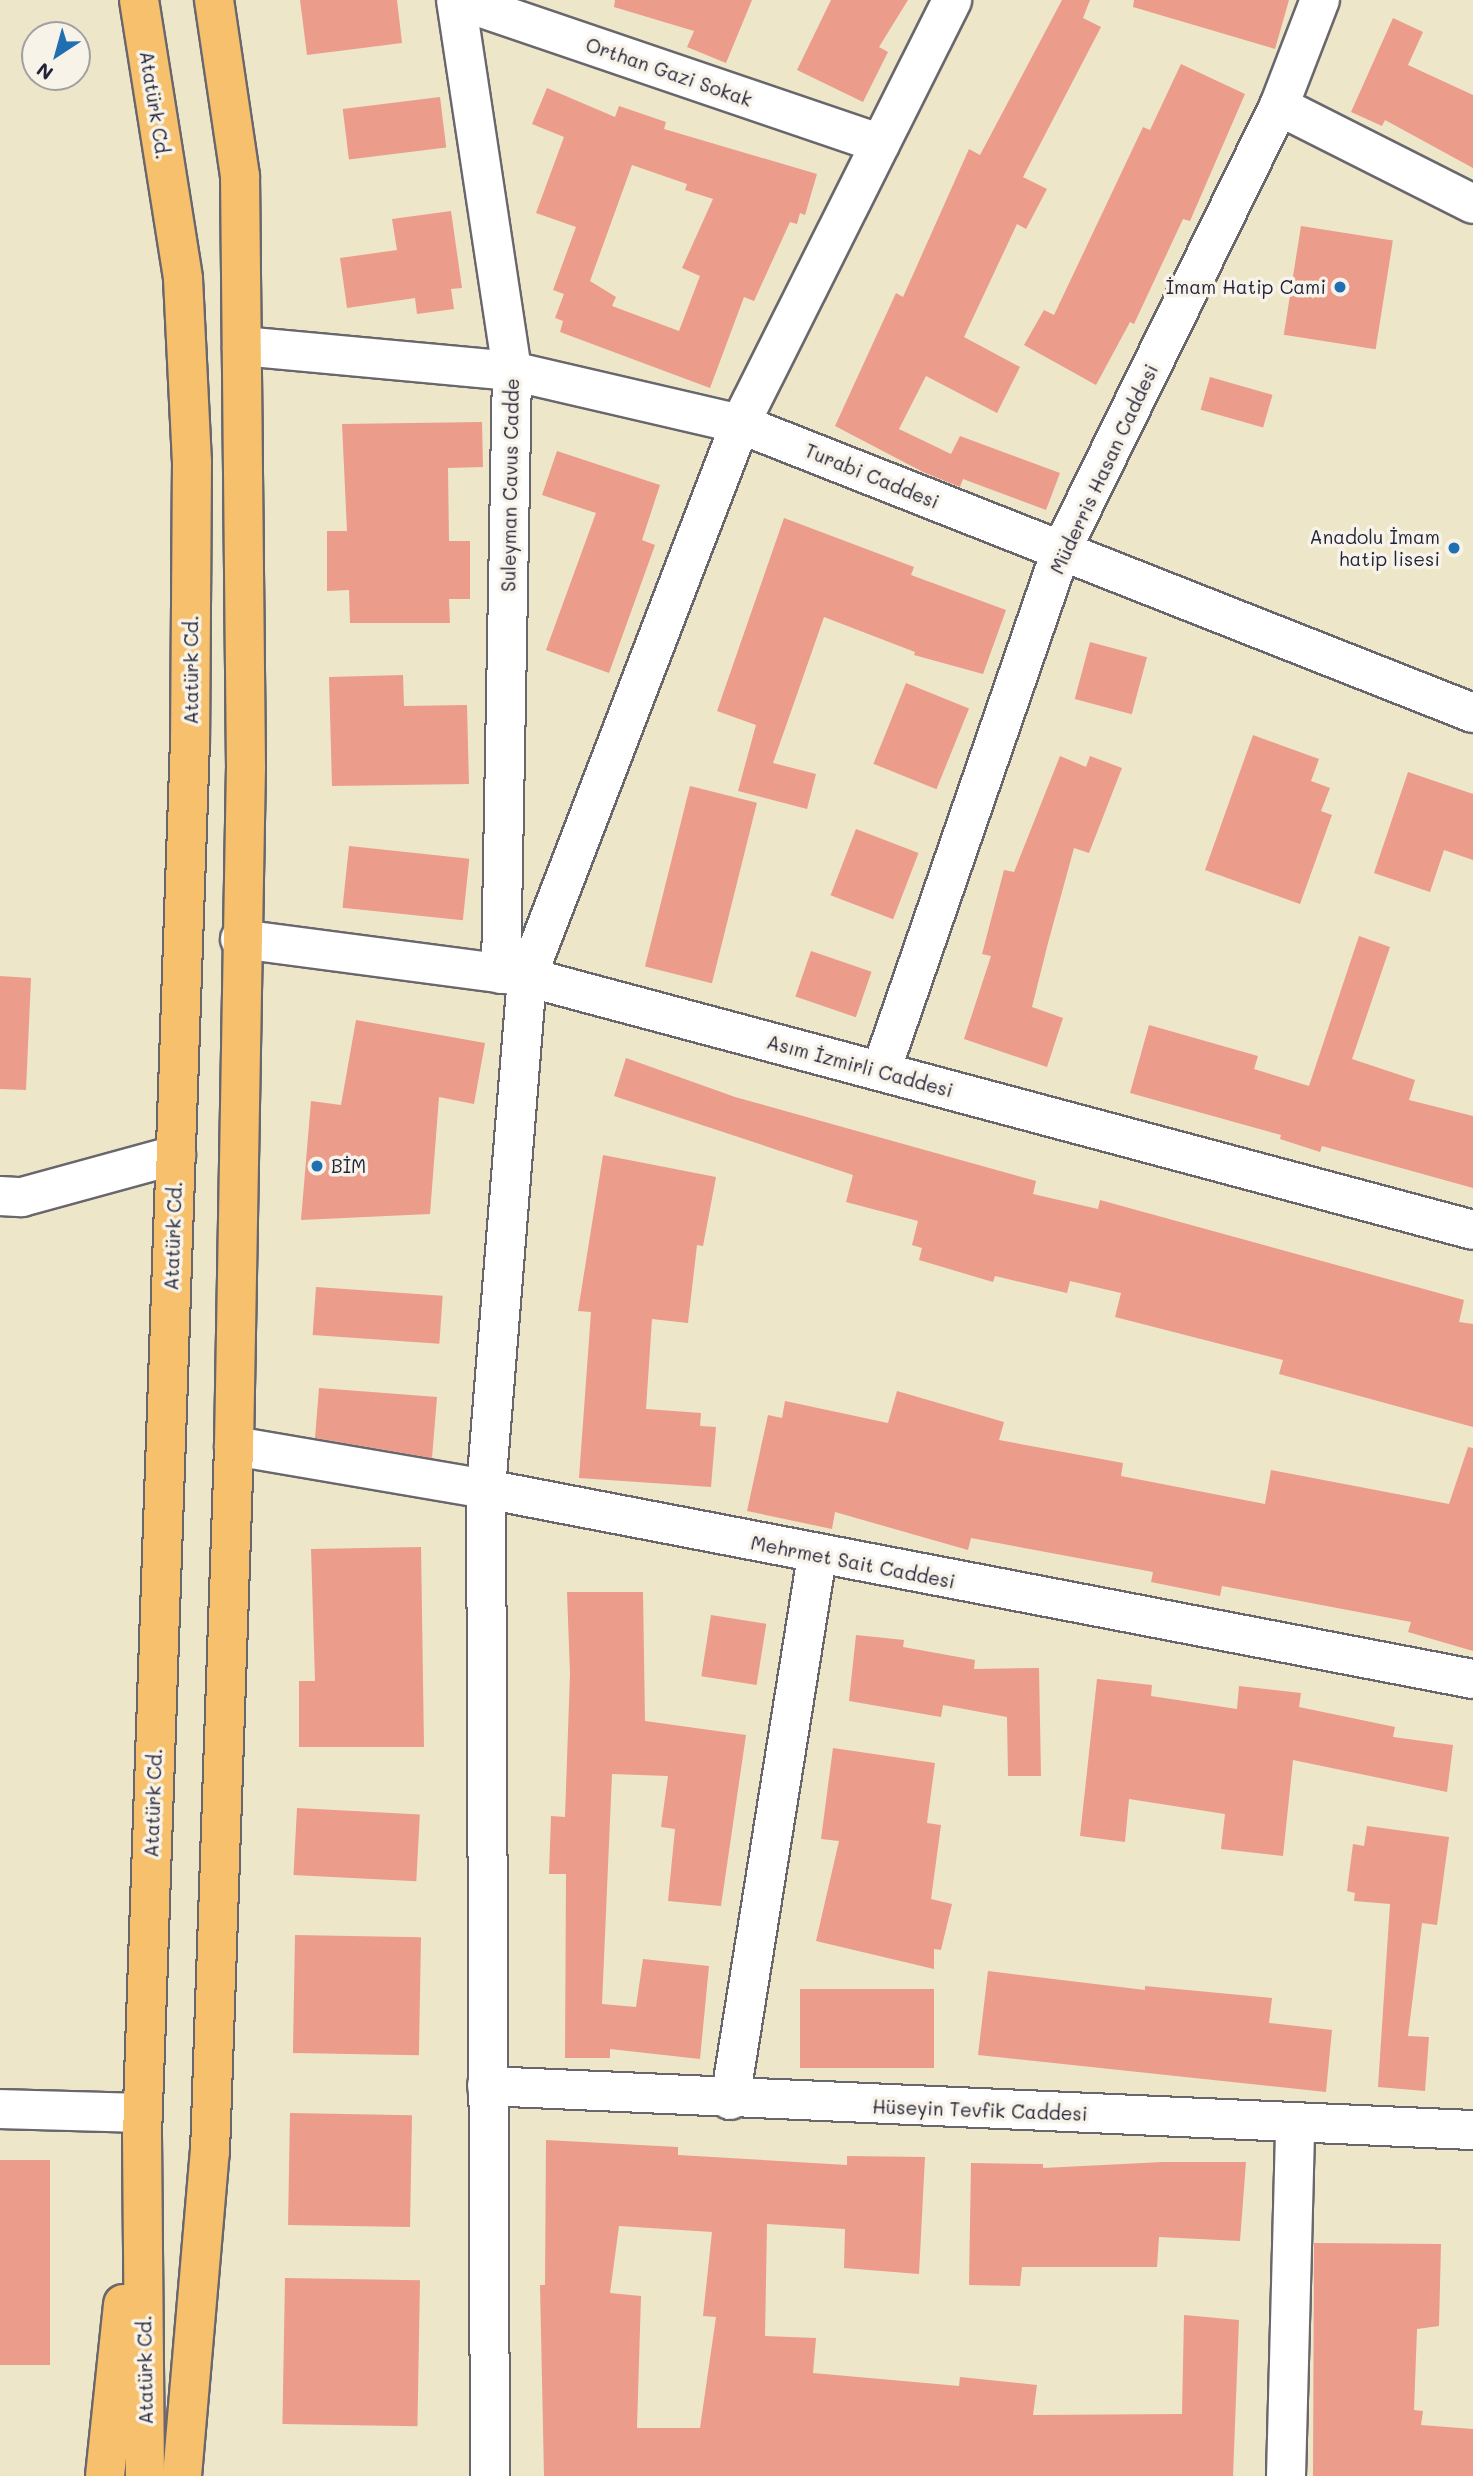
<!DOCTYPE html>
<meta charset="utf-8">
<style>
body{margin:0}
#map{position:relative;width:1473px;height:2476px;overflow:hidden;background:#ede6c9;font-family:Mali,sans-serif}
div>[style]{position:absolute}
.building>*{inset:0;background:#ec9c8b;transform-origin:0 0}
.roads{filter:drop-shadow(2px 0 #69676d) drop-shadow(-2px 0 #69676d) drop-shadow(0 2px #69676d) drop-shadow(0 -2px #69676d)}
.minor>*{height:38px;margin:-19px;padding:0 19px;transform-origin:19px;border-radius:19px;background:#fff}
.tertiary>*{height:38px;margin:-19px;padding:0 19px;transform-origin:19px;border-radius:19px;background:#fff}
.primary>*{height:38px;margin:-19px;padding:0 19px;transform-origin:19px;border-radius:19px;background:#f7c06c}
.dots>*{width:19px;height:19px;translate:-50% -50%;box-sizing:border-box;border:4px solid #f7f3e8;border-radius:50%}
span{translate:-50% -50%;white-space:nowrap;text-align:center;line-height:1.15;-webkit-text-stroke:7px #f7f3e8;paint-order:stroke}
.street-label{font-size:19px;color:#22223b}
.poi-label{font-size:19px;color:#22223b}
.right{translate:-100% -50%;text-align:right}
.left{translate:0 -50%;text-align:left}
.north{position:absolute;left:21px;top:21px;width:70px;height:70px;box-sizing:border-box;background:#f7f3e8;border:2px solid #a29fa3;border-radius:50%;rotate:216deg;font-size:19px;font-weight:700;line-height:28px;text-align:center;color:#22223b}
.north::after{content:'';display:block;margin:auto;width:24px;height:32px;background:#1f6fb2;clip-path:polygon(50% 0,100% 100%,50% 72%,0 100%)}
</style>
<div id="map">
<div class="building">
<i style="clip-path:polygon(300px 0,397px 0,402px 43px,307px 55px)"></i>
<i style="clip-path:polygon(615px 0,752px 0,726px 63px,687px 47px,694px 31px,614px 7px)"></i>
<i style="clip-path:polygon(831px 0,908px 0,879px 47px,888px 52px,863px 102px,797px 70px)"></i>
<i style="clip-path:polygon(1062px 0,1090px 0,1083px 18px,1101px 27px,1023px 177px,1047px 189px,1026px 229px,1017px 224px,964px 337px,1020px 367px,997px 413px,926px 376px,899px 429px,951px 454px,960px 436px,1060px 473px,1046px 510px,963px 479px,960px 487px,923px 472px,835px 426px,896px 293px,903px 297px,969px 149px,980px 155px)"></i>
<i style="clip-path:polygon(1134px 0,1289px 0,1275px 49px,1133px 7px)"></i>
<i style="clip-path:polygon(1393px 18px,1423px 32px,1408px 65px,1473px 95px,1473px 168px,1385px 120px,1382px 126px,1351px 112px)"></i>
<i style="clip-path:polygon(1181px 64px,1245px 94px,1190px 221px,1183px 219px,1134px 324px,1130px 322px,1096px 385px,1024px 345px,1044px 310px,1054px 315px,1143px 127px,1150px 130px)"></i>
<i style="clip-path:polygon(evenodd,547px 88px,615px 117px,619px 106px,666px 122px,664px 129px,817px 174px,805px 215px,800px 213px,797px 224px,790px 222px,754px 301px,744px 297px,710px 388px,560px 332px,563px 321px,555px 318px,564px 294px,553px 290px,576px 227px,536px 213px,564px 137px,532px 124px,547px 88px,632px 165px,687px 184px,685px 190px,713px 199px,682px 268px,700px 276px,679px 331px,612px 306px,616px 297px,590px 281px,632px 165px)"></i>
<i style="left:440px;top:97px;width:51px;height:98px;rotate:83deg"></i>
<i style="clip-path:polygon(451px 211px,462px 288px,451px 289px,454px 309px,417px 314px,415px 298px,347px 308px,340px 258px,397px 250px,392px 219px)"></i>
<i style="left:1301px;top:226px;width:93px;height:110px;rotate:9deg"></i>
<i style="left:1210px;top:377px;width:65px;height:34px;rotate:16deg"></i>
<i style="clip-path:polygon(482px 422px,483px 467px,448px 468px,449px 541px,470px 541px,470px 599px,449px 599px,450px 623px,350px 623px,349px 590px,327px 591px,327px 531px,347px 531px,342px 424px)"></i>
<i style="clip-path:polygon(557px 451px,660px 485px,642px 540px,655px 545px,609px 673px,546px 650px,596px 513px,542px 495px)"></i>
<i style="clip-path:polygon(784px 518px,914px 567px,911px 575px,1006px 610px,983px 674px,914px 655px,915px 652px,824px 617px,773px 763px,816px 774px,807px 809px,738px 791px,756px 725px,717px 711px)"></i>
<i style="left:1090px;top:642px;width:59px;height:59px;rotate:15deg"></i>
<i style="clip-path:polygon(403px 675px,404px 706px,467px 705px,469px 784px,332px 786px,329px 677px)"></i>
<i style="left:906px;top:683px;width:68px;height:87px;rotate:22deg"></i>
<i style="clip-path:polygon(1253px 735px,1319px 759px,1311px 781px,1330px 788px,1321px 811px,1332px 815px,1300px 904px,1205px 870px)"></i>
<i style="clip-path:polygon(1060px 756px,1086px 767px,1090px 756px,1122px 768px,1089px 853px,1074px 848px,1048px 943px,1032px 1007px,1063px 1018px,1047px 1067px,964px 1039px,991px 956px,982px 954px,1004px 870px,1014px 872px)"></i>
<i style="clip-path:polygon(1408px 772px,1473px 794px,1473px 860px,1444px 850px,1430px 892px,1374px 873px)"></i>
<i style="left:690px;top:786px;width:69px;height:186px;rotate:14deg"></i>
<i style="left:856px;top:829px;width:67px;height:71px;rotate:21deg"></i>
<i style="left:349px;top:846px;width:121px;height:62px;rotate:6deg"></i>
<i style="clip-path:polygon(1359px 936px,1390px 947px,1352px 1059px,1415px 1080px,1409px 1100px,1473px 1116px,1473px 1188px,1322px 1146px,1320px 1152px,1280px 1139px,1281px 1135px,1130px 1093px,1149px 1025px,1258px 1056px,1254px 1069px,1309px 1086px)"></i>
<i style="left:811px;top:951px;width:64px;height:48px;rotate:19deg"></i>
<i style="clip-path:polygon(0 976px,31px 978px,26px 1090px,0 1089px)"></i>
<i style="clip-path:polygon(356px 1020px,485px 1043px,474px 1104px,439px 1097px,430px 1214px,301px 1220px,311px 1101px,341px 1105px)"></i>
<i style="clip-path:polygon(626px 1058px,735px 1097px,1036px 1181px,1033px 1194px,1098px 1209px,1100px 1200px,1464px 1300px,1459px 1322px,1473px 1324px,1473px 1427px,1279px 1374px,1283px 1360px,1115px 1317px,1121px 1293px,1070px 1281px,1067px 1293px,995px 1276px,993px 1282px,919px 1260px,922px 1248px,912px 1245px,918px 1221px,846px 1202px,853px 1175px,614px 1096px)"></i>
<i style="clip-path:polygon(603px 1155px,716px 1177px,703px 1246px,697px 1245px,688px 1323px,652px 1319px,646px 1409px,701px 1413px,700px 1426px,716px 1427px,711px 1487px,579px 1478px,591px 1312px,578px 1311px)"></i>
<i style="left:316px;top:1287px;width:127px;height:48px;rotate:4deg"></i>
<i style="clip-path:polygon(319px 1388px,437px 1397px,432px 1458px,315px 1438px)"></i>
<i style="clip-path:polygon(897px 1391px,1004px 1422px,999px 1440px,1123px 1463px,1121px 1476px,1265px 1504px,1271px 1470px,1449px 1504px,1468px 1447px,1473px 1448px,1473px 1651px,1408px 1632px,1411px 1622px,1222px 1586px,1220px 1596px,1151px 1582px,1153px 1572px,971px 1538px,968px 1550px,835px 1512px,832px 1529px,747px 1511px,768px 1415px,782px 1418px,785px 1401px,888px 1423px)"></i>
<i style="clip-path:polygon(421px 1547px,424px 1747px,299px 1747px,299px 1681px,315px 1681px,311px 1549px)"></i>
<i style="clip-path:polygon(567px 1592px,643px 1592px,645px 1721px,746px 1735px,721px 1906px,668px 1901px,675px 1829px,661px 1827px,668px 1776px,612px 1774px,602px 2004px,636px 2007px,643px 1959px,709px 1966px,700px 2059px,610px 2049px,610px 2058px,565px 2058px,566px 1874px,549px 1874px,551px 1816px,565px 1817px,570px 1674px)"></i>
<i style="left:711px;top:1615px;width:56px;height:62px;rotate:9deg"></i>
<i style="clip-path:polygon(856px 1635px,904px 1640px,903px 1647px,975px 1660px,974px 1669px,1039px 1668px,1041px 1776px,1008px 1776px,1007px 1717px,943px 1705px,941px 1717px,849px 1701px)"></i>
<i style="clip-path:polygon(1097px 1679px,1152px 1685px,1151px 1696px,1237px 1709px,1239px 1686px,1301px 1693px,1299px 1707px,1395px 1727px,1393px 1737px,1453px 1745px,1447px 1792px,1293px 1760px,1283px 1856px,1221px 1849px,1225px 1814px,1129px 1799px,1125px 1842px,1080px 1836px)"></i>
<i style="clip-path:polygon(833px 1748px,935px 1763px,927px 1823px,941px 1825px,931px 1899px,952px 1904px,941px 1950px,934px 1949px,934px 1969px,816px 1941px,839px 1841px,821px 1839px)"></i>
<i style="left:297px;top:1808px;width:123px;height:67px;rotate:3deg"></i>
<i style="clip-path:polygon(1367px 1826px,1449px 1837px,1437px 1925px,1422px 1923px,1408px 2036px,1429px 2037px,1425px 2091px,1378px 2087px,1390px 1904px,1354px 1901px,1355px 1893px,1347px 1891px,1353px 1844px,1364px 1846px)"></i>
<i style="left:295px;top:1935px;width:126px;height:118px;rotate:1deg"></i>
<i style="clip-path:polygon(988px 1971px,1145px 1990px,1145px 1986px,1272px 1998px,1269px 2023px,1332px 2030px,1326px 2092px,978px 2055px)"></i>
<i style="left:934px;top:1989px;width:79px;height:134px;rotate:90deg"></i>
<i style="left:290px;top:2113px;width:122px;height:112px;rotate:1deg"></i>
<i style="clip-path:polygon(evenodd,546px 2140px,678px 2147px,678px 2155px,847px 2165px,847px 2156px,925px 2157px,919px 2274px,844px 2268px,845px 2229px,767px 2224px,765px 2336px,816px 2338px,813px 2373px,959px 2386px,960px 2377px,1037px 2385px,1033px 2415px,1182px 2414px,1184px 2315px,1239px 2320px,1233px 2476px,544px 2476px,540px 2285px,545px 2285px,546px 2140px,619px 2226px,712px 2232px,703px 2316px,716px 2317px,700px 2428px,637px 2428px,641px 2296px,610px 2293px,619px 2226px)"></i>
<i style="left:0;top:2160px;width:50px;height:205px"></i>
<i style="clip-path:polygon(1163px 2162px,1246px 2162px,1240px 2241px,1159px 2237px,1157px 2267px,1022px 2267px,1020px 2286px,969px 2285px,971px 2163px,1043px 2164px,1043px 2168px)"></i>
<i style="clip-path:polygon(1314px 2243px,1441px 2244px,1439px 2326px,1417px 2329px,1414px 2410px,1423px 2411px,1421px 2425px,1473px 2429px,1473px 2476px,1313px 2476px)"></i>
<i style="left:285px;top:2278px;width:135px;height:146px;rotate:1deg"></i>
</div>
<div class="roads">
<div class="minor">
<i style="left:456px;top:0;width:375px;rotate:81.4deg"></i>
<i style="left:512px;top:371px;width:603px;rotate:91.05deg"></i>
<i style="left:458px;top:0;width:446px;rotate:18.8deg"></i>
<i style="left:1279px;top:106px;width:217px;rotate:26.8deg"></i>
<i style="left:242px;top:346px;width:271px;rotate:5.3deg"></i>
<i style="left:512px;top:371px;width:234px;rotate:13.1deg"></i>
<i style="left:740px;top:424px;width:788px;rotate:21.52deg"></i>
<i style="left:240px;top:939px;width:290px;rotate:7.5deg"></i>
<i style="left:527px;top:977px;width:979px;rotate:14.97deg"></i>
<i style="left:881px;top:1071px;width:550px;rotate:-70.91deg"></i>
<i style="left:1061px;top:551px;width:496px;rotate:-63.9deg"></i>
<i style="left:1279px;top:106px;width:114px;rotate:-68.9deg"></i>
<i style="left:0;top:1196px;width:22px;rotate:3deg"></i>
<i style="left:22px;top:1197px;width:160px;rotate:-15.3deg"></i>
<i style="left:234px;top:1446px;width:256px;rotate:9.7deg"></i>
<i style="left:486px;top:1489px;width:1005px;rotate:10.9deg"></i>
<i style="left:730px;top:2100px;width:551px;rotate:-80.91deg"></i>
<i style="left:0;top:2109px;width:142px;rotate:1.6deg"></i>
<i style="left:1286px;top:2476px;width:352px;rotate:-88.5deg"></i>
</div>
<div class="tertiary">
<i style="left:487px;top:2086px;width:987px;rotate:2.56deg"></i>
<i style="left:490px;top:2476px;width:987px;rotate:-90.23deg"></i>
<i style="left:486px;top:1489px;width:514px;rotate:-85.42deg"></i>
<i style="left:527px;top:977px;width:593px;rotate:-68.93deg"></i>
<i style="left:740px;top:424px;width:474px;rotate:-63.4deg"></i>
</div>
<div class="primary">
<i style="left:139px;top:0;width:282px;rotate:81deg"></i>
<i style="left:183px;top:279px;width:183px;rotate:87.2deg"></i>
<i style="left:192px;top:462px;width:278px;rotate:90.4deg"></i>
<i style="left:190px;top:740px;width:1396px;rotate:91.97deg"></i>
<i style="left:142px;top:2135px;width:341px;rotate:89.5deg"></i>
<i style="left:105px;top:2476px;width:173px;rotate:-84deg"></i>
<i style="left:182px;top:2476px;width:325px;rotate:-85.1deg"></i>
<i style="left:210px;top:2152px;width:706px;rotate:-88.05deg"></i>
<i style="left:234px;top:1446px;width:678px;rotate:-88.99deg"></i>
<i style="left:246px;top:768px;width:592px;rotate:-90.58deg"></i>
<i style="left:240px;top:176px;width:178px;rotate:-98.4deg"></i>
</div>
</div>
<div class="dots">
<i style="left:1340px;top:287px;background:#1f6fb2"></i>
<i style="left:1454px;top:548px;background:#1f6fb2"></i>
<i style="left:317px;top:1166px;background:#1f6fb2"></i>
</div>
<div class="street-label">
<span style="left:669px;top:72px;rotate:19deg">Orthan Gazi Sokak</span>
<span style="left:155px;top:105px;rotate:81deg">Atatürk Cd.</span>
<span style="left:1104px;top:469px;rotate:-65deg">Müderris Hasan Caddesi</span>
<span style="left:872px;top:476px;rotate:22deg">Turabi Caddesi</span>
<span style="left:510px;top:485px;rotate:-89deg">Suleyman Cavus Cadde</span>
<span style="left:191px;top:670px;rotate:-90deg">Atatürk Cd.</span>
<span style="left:860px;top:1066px;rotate:15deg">Asım İzmirli Caddesi</span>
<span style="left:173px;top:1236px;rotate:-88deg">Atatürk Cd.</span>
<span style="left:853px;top:1562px;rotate:11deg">Mehrmet Sait Caddesi</span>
<span style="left:153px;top:1803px;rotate:-88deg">Atatürk Cd.</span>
<span style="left:980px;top:2110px;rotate:2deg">Hüseyin Tevfik Caddesi</span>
<span style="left:145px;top:2370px;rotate:-91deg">Atatürk Cd.</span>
</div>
<div class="poi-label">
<span class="right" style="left:1326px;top:287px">İmam Hatip Cami</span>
<span class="right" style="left:1440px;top:548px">Anadolu İmam<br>hatip lisesi</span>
<span class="left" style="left:331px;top:1166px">BİM</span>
</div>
<div class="north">N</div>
</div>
